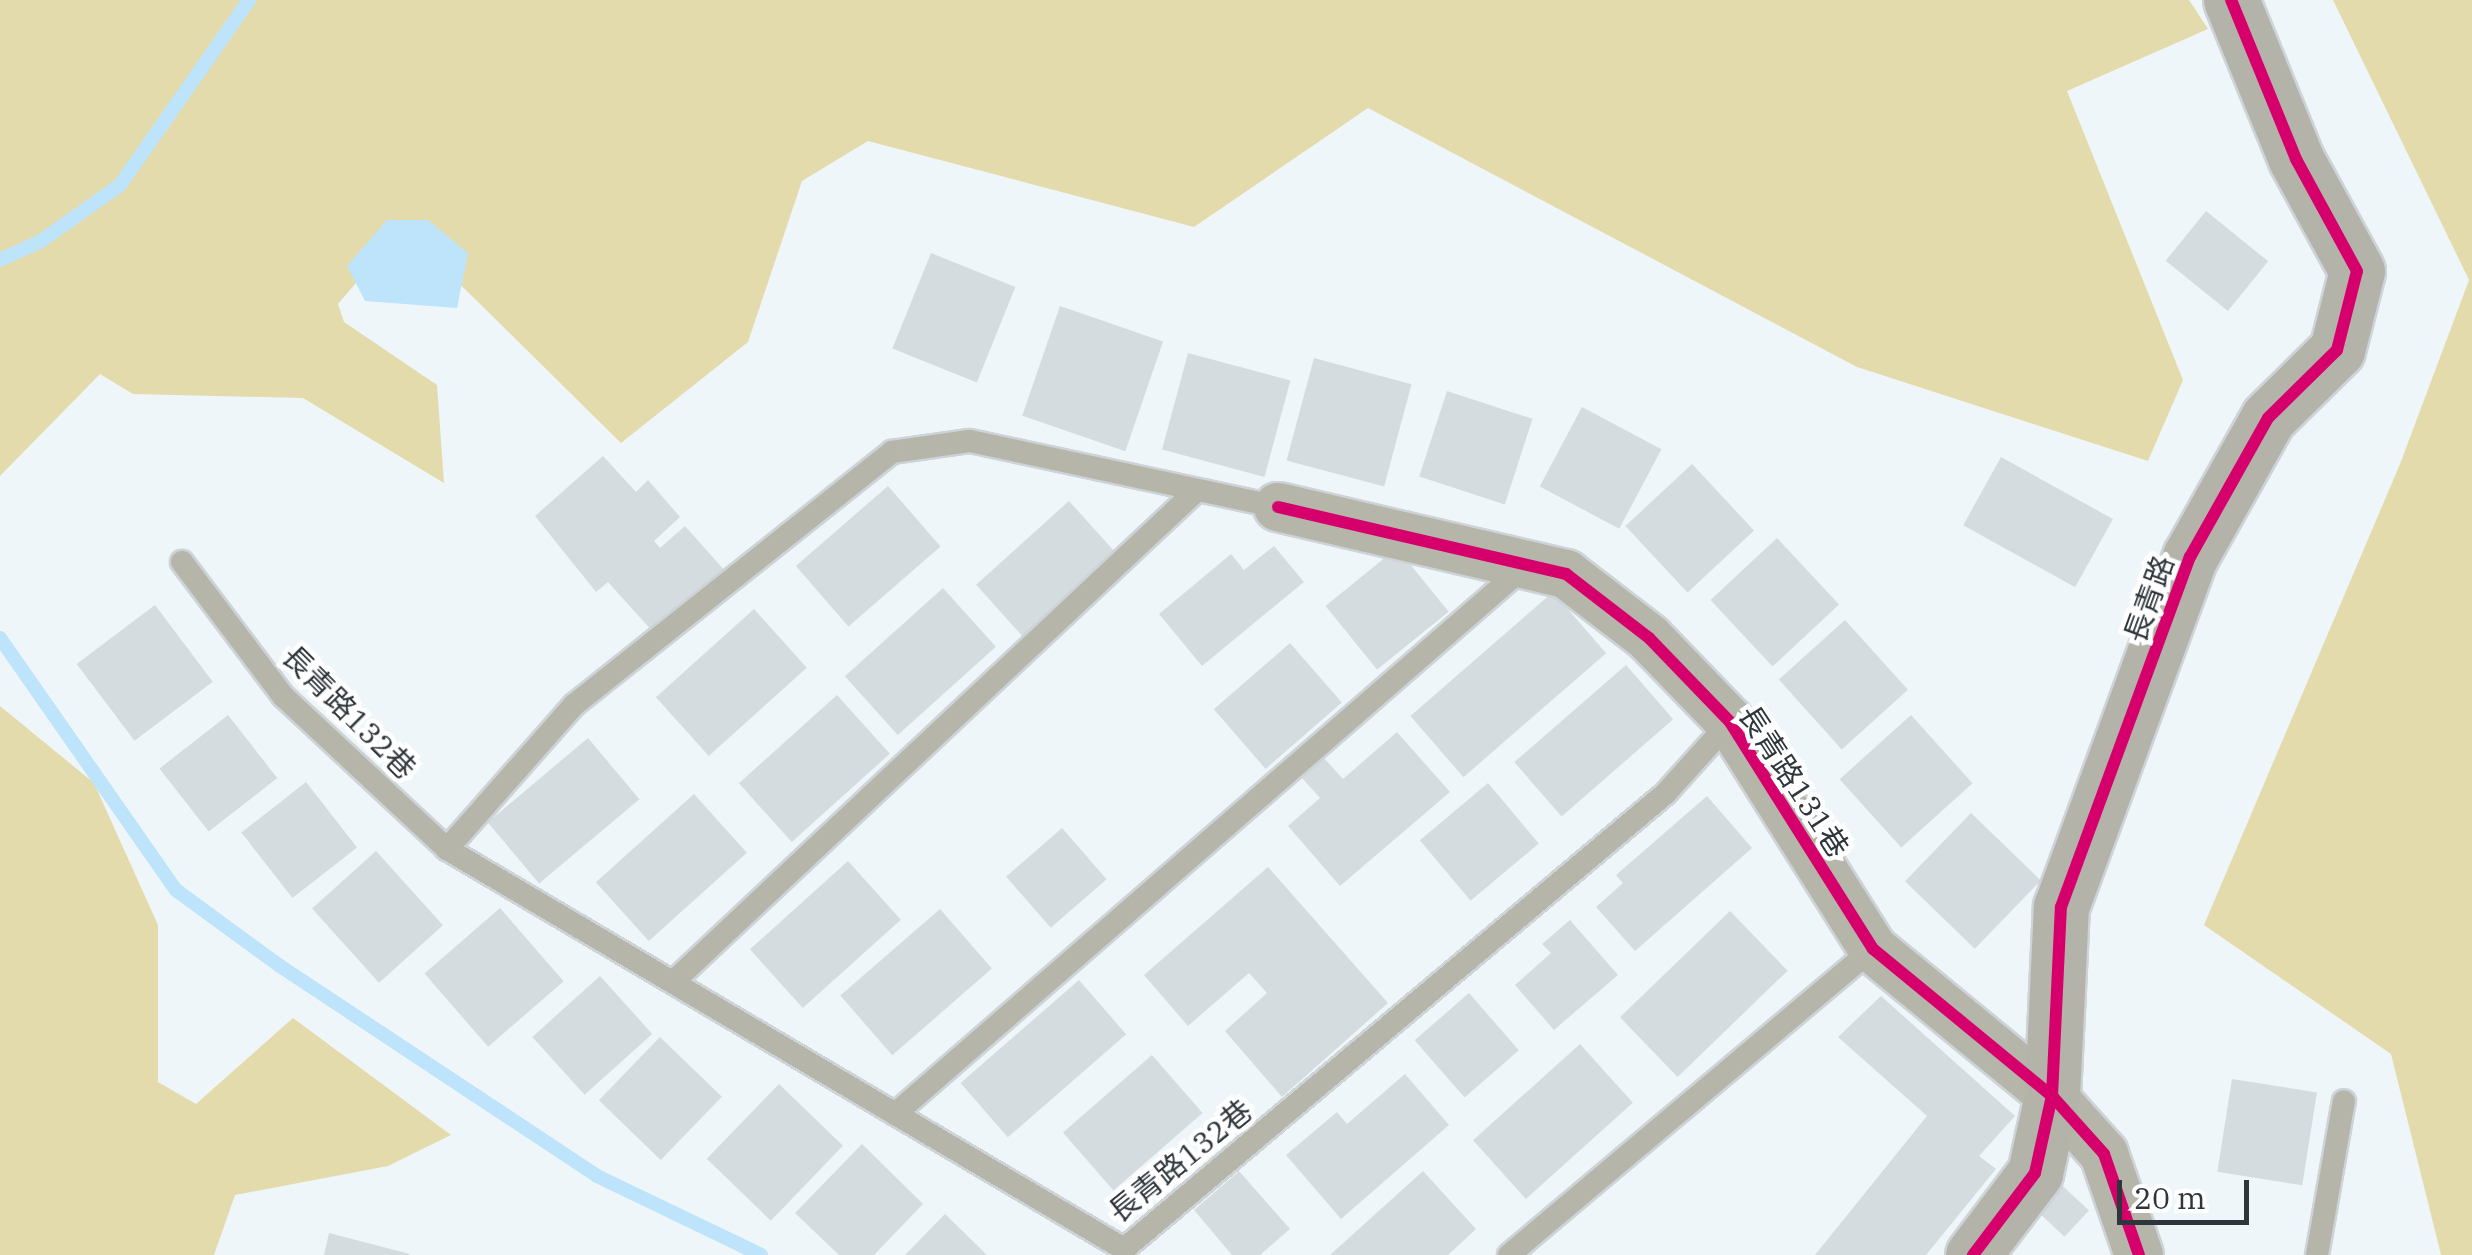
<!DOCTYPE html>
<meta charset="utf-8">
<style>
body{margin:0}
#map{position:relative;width:2472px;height:1255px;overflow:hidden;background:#eff6fa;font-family:"IBM Plex Serif","Noto Sans TC",serif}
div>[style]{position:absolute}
.forest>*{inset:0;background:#e3dbab}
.water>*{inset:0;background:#bde4fa}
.stream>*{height:14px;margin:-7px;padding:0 7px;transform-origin:7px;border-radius:7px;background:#bde4fa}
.building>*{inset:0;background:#d5dce0;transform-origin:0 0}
.roads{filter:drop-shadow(2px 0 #cdd3d7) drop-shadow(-2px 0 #cdd3d7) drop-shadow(0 2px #cdd3d7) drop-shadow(0 -2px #cdd3d7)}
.lane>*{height:22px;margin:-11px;padding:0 11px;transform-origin:11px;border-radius:11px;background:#b5b5aa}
.street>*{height:48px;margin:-24px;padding:0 24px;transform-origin:24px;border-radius:24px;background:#b5b5aa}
.secondary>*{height:55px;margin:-27.5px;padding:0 27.5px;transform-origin:27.5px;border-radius:27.5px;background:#b3b3a9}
.cycleway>*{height:12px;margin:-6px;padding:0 6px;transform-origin:6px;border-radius:6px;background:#d6006c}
span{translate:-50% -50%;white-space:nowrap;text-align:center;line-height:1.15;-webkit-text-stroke:9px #fff;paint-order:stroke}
.street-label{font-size:30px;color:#2f363b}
.scale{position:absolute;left:2117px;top:1180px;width:132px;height:45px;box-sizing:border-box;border:5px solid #2f363b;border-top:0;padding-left:12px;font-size:30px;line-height:35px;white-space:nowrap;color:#2f363b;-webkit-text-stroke:8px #fff;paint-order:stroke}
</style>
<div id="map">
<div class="forest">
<i style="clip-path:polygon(0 0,2189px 0,2208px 29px,2067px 91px,2183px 380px,2148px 461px,1857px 367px,1368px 108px,1194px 227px,868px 141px,802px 181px,748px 342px,621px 443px,403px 228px,338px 304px,344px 322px,437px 385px,444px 483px,303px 398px,133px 394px,100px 374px,0 476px)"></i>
<i style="clip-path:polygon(2333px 0,2472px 0,2472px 1255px,2441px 1255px,2391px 1054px,2204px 925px,2400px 464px,2469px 280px)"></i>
<i style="clip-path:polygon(0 706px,94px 783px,158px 925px,158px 1082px,196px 1104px,293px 1018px,451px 1135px,388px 1166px,235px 1195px,214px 1255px,0 1255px)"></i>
</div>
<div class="water">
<i style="clip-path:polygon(387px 220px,428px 220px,468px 253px,457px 308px,365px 301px,347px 266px)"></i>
</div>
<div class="stream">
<i style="left:0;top:260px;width:45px;rotate:-24.9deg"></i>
<i style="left:41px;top:241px;width:97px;rotate:-35.3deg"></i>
<i style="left:120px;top:185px;width:226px;rotate:-55.1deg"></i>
<i style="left:0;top:638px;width:307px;rotate:55.1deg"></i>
<i style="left:176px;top:890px;width:129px;rotate:36.2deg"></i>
<i style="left:280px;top:966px;width:380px;rotate:33.5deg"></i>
<i style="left:597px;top:1176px;width:182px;rotate:25.7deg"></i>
</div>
<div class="building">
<i style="left:2206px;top:211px;width:80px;height:64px;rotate:39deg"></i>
<i style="left:931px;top:253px;width:91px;height:103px;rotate:22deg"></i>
<i style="left:1060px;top:306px;width:109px;height:116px;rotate:19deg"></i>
<i style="left:1188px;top:353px;width:106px;height:100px;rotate:15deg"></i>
<i style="left:1314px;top:358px;width:101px;height:106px;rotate:15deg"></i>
<i style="left:1447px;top:391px;width:90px;height:90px;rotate:18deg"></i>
<i style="left:1582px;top:407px;width:90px;height:90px;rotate:28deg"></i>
<i style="clip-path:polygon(603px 456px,636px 492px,648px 480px,680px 517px,654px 541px,660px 548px,685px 526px,726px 572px,663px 643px,608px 582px,596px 592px,535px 516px)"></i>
<i style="left:2001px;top:457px;width:128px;height:78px;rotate:29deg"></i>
<i style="left:1692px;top:464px;width:91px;height:91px;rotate:47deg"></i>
<i style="left:888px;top:486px;width:80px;height:122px;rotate:49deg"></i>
<i style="left:1069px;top:501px;width:72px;height:125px;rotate:48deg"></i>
<i style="left:1777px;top:538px;width:91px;height:91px;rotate:47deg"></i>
<i style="clip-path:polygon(1274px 546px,1304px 582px,1202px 666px,1159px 614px,1231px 554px,1244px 570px)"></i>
<i style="left:1397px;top:548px;width:82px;height:92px;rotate:51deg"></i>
<i style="left:943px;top:588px;width:79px;height:132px;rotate:48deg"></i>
<i style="left:1553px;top:592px;width:81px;height:189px;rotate:49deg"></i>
<i style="left:155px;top:605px;width:96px;height:98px;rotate:53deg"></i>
<i style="left:754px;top:609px;width:79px;height:132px;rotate:48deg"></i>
<i style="left:1845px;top:620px;width:94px;height:89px;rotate:48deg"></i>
<i style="left:1290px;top:643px;width:79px;height:101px;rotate:49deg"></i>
<i style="left:1626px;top:665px;width:72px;height:148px;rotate:49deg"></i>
<i style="left:837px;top:695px;width:79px;height:132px;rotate:48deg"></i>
<i style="left:228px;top:715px;width:80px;height:87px;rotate:52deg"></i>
<i style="left:1911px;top:715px;width:92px;height:96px;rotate:48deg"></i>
<i style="clip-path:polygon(1397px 732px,1450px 792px,1340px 886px,1288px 826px,1320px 798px,1301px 777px,1324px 758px,1343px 779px)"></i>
<i style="left:588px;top:738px;width:80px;height:131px;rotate:50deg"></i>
<i style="left:306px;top:782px;width:83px;height:82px;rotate:52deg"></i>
<i style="left:1488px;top:783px;width:79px;height:89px;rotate:50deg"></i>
<i style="left:694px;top:794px;width:79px;height:132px;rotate:48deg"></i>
<i style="clip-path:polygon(1707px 796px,1752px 848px,1635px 951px,1596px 907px,1623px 883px,1616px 875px)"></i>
<i style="left:1971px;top:813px;width:97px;height:95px;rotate:44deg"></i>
<i style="left:1062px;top:828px;width:68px;height:74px;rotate:49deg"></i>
<i style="left:376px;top:851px;width:100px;height:86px;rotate:48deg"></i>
<i style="left:848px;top:861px;width:79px;height:132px;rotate:48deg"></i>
<i style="clip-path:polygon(1268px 867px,1388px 1003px,1282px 1097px,1225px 1031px,1267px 993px,1249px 973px,1188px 1026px,1144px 975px)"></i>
<i style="left:500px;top:908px;width:97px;height:100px;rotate:49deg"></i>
<i style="left:940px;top:909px;width:79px;height:132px;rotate:49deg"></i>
<i style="left:1730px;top:911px;width:83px;height:153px;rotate:46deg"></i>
<i style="clip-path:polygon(1570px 920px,1618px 975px,1554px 1030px,1515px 985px,1551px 953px,1542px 944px)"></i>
<i style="left:600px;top:976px;width:78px;height:91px;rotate:48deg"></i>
<i style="left:1079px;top:980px;width:72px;height:157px;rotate:49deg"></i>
<i style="left:1469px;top:993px;width:76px;height:72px;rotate:49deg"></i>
<i style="clip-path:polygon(1881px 996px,2015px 1116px,1979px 1156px,1996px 1169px,1926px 1255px,1815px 1255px,1927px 1116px,1838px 1037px)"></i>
<i style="left:660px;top:1037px;width:86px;height:88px;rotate:44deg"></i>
<i style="left:1580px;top:1044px;width:79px;height:144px;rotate:48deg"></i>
<i style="left:1152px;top:1055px;width:77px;height:118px;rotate:49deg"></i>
<i style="clip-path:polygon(1405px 1074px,1449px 1125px,1341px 1219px,1286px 1155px,1337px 1112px,1347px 1124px)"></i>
<i style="left:2232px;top:1079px;width:86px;height:94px;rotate:9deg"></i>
<i style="left:779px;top:1084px;width:89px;height:104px;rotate:44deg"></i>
<i style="clip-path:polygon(862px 1144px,923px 1204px,874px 1255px,839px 1255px,795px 1213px)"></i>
<i style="clip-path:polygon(1239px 1171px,1290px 1229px,1260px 1255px,1232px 1255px,1194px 1210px)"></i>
<i style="clip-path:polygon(1423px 1171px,1476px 1229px,1448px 1255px,1330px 1255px)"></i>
<i style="left:2051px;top:1175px;width:52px;height:36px;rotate:43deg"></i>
<i style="clip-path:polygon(945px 1214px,987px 1255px,905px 1255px)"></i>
<i style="clip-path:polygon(329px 1233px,410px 1254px,409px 1255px,324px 1255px)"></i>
</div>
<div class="roads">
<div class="lane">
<i style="left:1278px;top:507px;width:316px;rotate:-167.9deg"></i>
<i style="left:969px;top:441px;width:78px;rotate:171.9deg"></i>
<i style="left:892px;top:452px;width:406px;rotate:141.5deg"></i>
<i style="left:574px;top:705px;width:192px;rotate:131.4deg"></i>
<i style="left:447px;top:849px;width:786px;rotate:30.58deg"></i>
<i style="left:1124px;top:1249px;width:708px;rotate:-40.07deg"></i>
<i style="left:1666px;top:793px;width:96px;rotate:-48deg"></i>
<i style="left:182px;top:562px;width:168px;rotate:53deg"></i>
<i style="left:283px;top:696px;width:224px;rotate:43deg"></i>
<i style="left:673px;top:982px;width:715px;rotate:-43.19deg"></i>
<i style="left:895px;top:1114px;width:831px;rotate:-41deg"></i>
<i style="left:1509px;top:1255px;width:476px;rotate:-40.1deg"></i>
<i style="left:2317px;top:1255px;width:156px;rotate:-80.1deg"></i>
</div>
<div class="street">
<i style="left:1278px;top:507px;width:296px;rotate:13.1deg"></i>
<i style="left:1566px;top:574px;width:105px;rotate:37.6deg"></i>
<i style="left:1649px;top:638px;width:117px;rotate:46deg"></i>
<i style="left:1730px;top:722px;width:268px;rotate:57.8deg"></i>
<i style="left:1873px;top:949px;width:232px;rotate:39.4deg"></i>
<i style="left:2052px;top:1096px;width:78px;rotate:48.1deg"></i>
<i style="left:2104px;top:1154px;width:107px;rotate:70.9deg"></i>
</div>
<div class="secondary">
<i style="left:1973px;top:1255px;width:103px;rotate:-52.9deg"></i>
<i style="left:2035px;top:1173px;width:79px;rotate:-77.6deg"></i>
<i style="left:2052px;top:1096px;width:189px;rotate:-87.3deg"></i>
<i style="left:2061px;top:907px;width:373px;rotate:-69.8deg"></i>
<i style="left:2190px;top:557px;width:159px;rotate:-60.7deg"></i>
<i style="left:2268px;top:418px;width:97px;rotate:-44.6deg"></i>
<i style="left:2337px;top:350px;width:81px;rotate:-75.8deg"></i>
<i style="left:2357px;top:271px;width:128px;rotate:-118.6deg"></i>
<i style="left:2296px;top:159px;width:172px;rotate:-112.2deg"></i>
</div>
</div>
<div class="cycleway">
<i style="left:1278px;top:507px;width:296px;rotate:13.1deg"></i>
<i style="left:1566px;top:574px;width:105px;rotate:37.6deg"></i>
<i style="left:1649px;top:638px;width:117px;rotate:46deg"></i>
<i style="left:1730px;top:722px;width:268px;rotate:57.8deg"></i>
<i style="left:1873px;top:949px;width:232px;rotate:39.4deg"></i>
<i style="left:2052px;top:1096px;width:78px;rotate:48.1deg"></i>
<i style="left:2104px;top:1154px;width:107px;rotate:70.9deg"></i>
<i style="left:1973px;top:1255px;width:103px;rotate:-52.9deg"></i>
<i style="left:2035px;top:1173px;width:79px;rotate:-77.6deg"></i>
<i style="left:2052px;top:1096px;width:189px;rotate:-87.3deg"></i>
<i style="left:2061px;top:907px;width:373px;rotate:-69.8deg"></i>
<i style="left:2190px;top:557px;width:159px;rotate:-60.7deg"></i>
<i style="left:2268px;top:418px;width:97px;rotate:-44.6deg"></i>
<i style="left:2337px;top:350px;width:81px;rotate:-75.8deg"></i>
<i style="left:2357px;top:271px;width:128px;rotate:-118.6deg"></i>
<i style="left:2296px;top:159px;width:172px;rotate:-112.2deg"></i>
</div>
<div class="street-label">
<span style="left:2149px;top:599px;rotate:-70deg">長青路</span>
<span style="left:349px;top:712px;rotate:45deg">長青路132巷</span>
<span style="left:1794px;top:781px;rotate:57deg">長青路131巷</span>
<span style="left:1180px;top:1161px;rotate:-39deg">長青路132巷</span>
</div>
<div class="scale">20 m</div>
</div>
